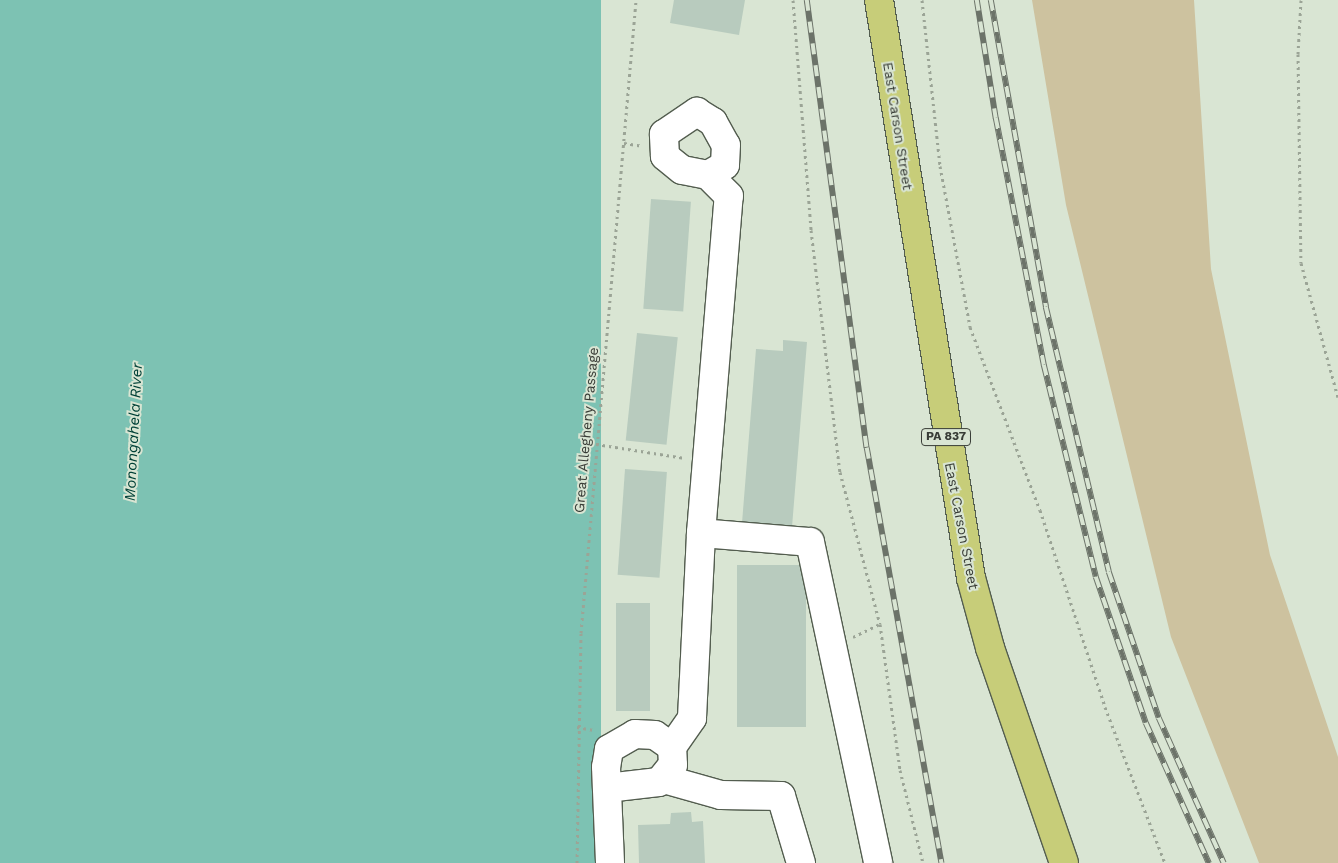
<!DOCTYPE html>
<style>
body{margin:0}
#map{position:relative;width:1338px;height:863px;overflow:hidden;background:#d9e5d3;font-family:"Work Sans",sans-serif}
div>[style]{position:absolute}
.green>*{inset:0;background:#cdc29f}
.water>*{inset:0;background:#7dc2b3;transform-origin:0 0}
.building>*{inset:0;background:#b8cbbe;transform-origin:0 0}
.path>*{height:3px;margin-top:-1.5px;transform-origin:0;background:repeating-linear-gradient(90deg,#9ba496 0 2.5px,transparent 0 6.5px)}
.roads{filter:drop-shadow(1px 0 #535d4f) drop-shadow(-1px 0 #535d4f) drop-shadow(0 1px #535d4f) drop-shadow(0 -1px #535d4f)}
.minor>*{height:28px;margin:-14px;padding:0 14px;transform-origin:14px;border-radius:14px;background:#fff}
.major>*{height:28px;margin:-14px;padding:0 14px;transform-origin:14px;border-radius:14px;background:#c7cd79}
.rail>*{height:5.5px;margin-top:-2.75px;transform-origin:0;background:repeating-linear-gradient(90deg,#d9e5d3 0 11px,#6c7369 0 22px);box-sizing:border-box;border-block:1px solid #6c7369}
span{translate:-50% -50%;white-space:nowrap;text-align:center;line-height:1.15;-webkit-text-stroke:4px #d9e5d3;paint-order:stroke}
.shield-label span{padding:1px 4px;background:#d9e5d3;border:1px solid;border-radius:4px;-webkit-text-stroke-width:0}
.shield-label{font-size:12px;color:#383c36;font-weight:700}
.street-label{font-size:14px;color:#383c36}
.water-label{font-size:15px;color:#004137;font-style:italic}
</style>
<div id="map">
<div class="green">
<i style="clip-path:polygon(1032px 0,1194px 0,1211px 269px,1270px 555px,1338px 757px,1338px 863px,1259px 863px,1171px 637px,1066px 205px)"></i>
</div>
<div class="water">
<i style="left:0;top:0;width:601px;height:863px"></i>
</div>
<div class="building">
<i style="clip-path:polygon(674px 0,745px 0,739px 35px,670px 23px)"></i>
<i style="left:651px;top:199px;width:40px;height:110px;rotate:4deg"></i>
<i style="left:637px;top:333px;width:41px;height:108px;rotate:6deg"></i>
<i style="clip-path:polygon(783px 340px,807px 342px,792px 527px,742px 523px,756px 349px,783px 351px)"></i>
<i style="left:625px;top:469px;width:42px;height:106px;rotate:4deg"></i>
<i style="left:737px;top:565px;width:69px;height:162px"></i>
<i style="left:616px;top:603px;width:34px;height:108px"></i>
<i style="clip-path:polygon(691px 812px,692px 822px,703px 821px,705px 863px,639px 863px,638px 825px,670px 824px,671px 813px)"></i>
</div>
<div class="path">
<i style="left:793px;top:0;width:231px;rotate:85.5deg"></i>
<i style="left:811px;top:230px;width:244px;rotate:83.2deg"></i>
<i style="left:840px;top:472px;width:157px;rotate:75.3deg"></i>
<i style="left:880px;top:624px;width:147px;rotate:82.2deg"></i>
<i style="left:900px;top:770px;width:96px;rotate:76.1deg"></i>
<i style="left:922px;top:0;width:167px;rotate:83.8deg"></i>
<i style="left:940px;top:166px;width:164px;rotate:79.4deg"></i>
<i style="left:970px;top:327px;width:196px;rotate:69.1deg"></i>
<i style="left:1040px;top:510px;width:207px;rotate:71.7deg"></i>
<i style="left:1105px;top:707px;width:167px;rotate:69deg"></i>
<i style="left:1301px;top:0;width:54px;rotate:93.2deg"></i>
<i style="left:1298px;top:54px;width:209px;rotate:89.2deg"></i>
<i style="left:1301px;top:263px;width:139px;rotate:74.6deg"></i>
<i style="left:624px;top:143px;width:18px;rotate:9deg"></i>
<i style="left:596px;top:444px;width:90px;rotate:8.9deg"></i>
<i style="left:853px;top:637px;width:30px;rotate:-26deg"></i>
<i style="left:577px;top:727px;width:17px;rotate:10deg"></i>
<i style="left:577px;top:863px;width:230px;rotate:-89deg"></i>
<i style="left:581px;top:633px;width:635px;rotate:-85.03deg"></i>
</div>
<div class="roads">
<div class="minor">
<i style="left:701px;top:533px;width:109px;rotate:4.7deg"></i>
<i style="left:810px;top:542px;width:328px;rotate:78deg"></i>
<i style="left:672px;top:747px;width:35px;rotate:-55deg"></i>
<i style="left:692px;top:718px;width:185px;rotate:-87.2deg"></i>
<i style="left:701px;top:533px;width:338px;rotate:-85.3deg"></i>
<i style="left:729px;top:196px;width:30px;rotate:-135deg"></i>
<i style="left:708px;top:175px;width:26px;rotate:-169deg"></i>
<i style="left:682px;top:170px;width:22px;rotate:-141deg"></i>
<i style="left:665px;top:156px;width:22px;rotate:-93deg"></i>
<i style="left:664px;top:134px;width:40px;rotate:-34deg"></i>
<i style="left:697px;top:112px;width:19px;rotate:32deg"></i>
<i style="left:713px;top:122px;width:26px;rotate:61deg"></i>
<i style="left:726px;top:145px;width:20px;rotate:93deg"></i>
<i style="left:725px;top:165px;width:20px;rotate:150deg"></i>
<i style="left:664px;top:779px;width:59px;rotate:15.7deg"></i>
<i style="left:721px;top:795px;width:60px;rotate:1deg"></i>
<i style="left:781px;top:796px;width:70px;rotate:73.4deg"></i>
<i style="left:607px;top:788px;width:52px;rotate:-6.6deg"></i>
<i style="left:659px;top:782px;width:22px;rotate:-51deg"></i>
<i style="left:673px;top:765px;width:18px;rotate:-93deg"></i>
<i style="left:672px;top:747px;width:21px;rotate:-145deg"></i>
<i style="left:655px;top:735px;width:20px;rotate:-177deg"></i>
<i style="left:635px;top:734px;width:30px;rotate:150deg"></i>
<i style="left:609px;top:749px;width:18px;rotate:99deg"></i>
<i style="left:606px;top:767px;width:96px;rotate:87.6deg"></i>
</div>
<div class="major">
<i style="left:879px;top:0;width:585px;rotate:80.96deg"></i>
<i style="left:971px;top:578px;width:73px;rotate:74.8deg"></i>
<i style="left:990px;top:648px;width:227px;rotate:71deg"></i>
</div>
</div>
<div class="rail">
<i style="left:807px;top:0;width:452px;rotate:82.4deg"></i>
<i style="left:867px;top:448px;width:422px;rotate:79.8deg"></i>
<i style="left:977px;top:0;width:120px;rotate:80.9deg"></i>
<i style="left:996px;top:118px;width:252px;rotate:79deg"></i>
<i style="left:1044px;top:365px;width:218px;rotate:76.2deg"></i>
<i style="left:1096px;top:577px;width:154px;rotate:71.1deg"></i>
<i style="left:1146px;top:723px;width:154px;rotate:65.8deg"></i>
<i style="left:991px;top:0;width:312px;rotate:79.8deg"></i>
<i style="left:1046px;top:307px;width:272px;rotate:76.6deg"></i>
<i style="left:1109px;top:572px;width:154px;rotate:71.1deg"></i>
<i style="left:1159px;top:718px;width:159px;rotate:65.9deg"></i>
</div>
<div class="shield-label">
<span style="left:946px;top:437px">PA 837</span>
</div>
<div class="street-label">
<span style="left:898px;top:126px;rotate:81deg">East Carson Street</span>
<span style="left:586px;top:430px;rotate:-85deg">Great Allegheny Passage</span>
<span style="left:962px;top:526px;rotate:79deg">East Carson Street</span>
</div>
<div class="water-label">
<span style="left:134px;top:432px;rotate:-87deg">Monongahela River</span>
</div>
</div>
